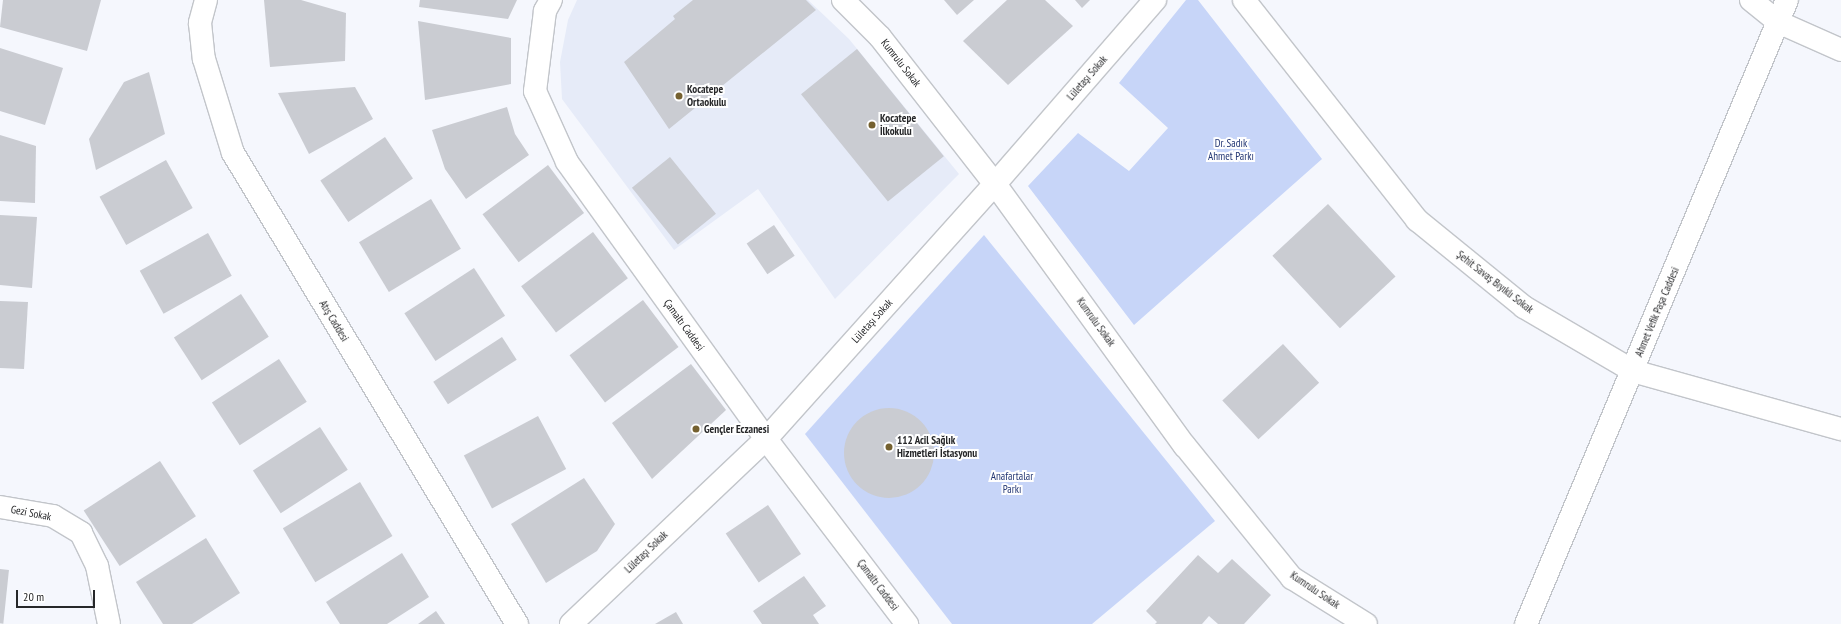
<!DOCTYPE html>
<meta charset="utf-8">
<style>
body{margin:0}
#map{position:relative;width:1841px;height:624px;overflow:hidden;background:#f5f7fd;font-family:"PT Sans Narrow",sans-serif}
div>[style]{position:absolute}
.built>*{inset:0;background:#e6ebf8}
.green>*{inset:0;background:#c7d5f8}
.building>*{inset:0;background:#caccd2;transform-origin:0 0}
.round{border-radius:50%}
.roads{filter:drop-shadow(1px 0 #c2c5ca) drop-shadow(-1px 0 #c2c5ca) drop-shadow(0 1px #c2c5ca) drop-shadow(0 -1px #c2c5ca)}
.minor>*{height:22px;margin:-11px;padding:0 11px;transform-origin:11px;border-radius:11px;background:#fff}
.dots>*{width:11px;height:11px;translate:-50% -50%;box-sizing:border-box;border:2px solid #fff;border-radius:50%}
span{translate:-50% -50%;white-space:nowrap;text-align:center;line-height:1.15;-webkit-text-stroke:4px #fff;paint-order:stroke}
.street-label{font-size:11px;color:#262729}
.poi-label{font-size:11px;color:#262729;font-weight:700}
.left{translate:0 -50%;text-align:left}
.park-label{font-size:11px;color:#243774}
.scale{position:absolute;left:16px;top:590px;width:79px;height:18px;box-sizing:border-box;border:2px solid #262729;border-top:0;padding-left:5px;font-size:12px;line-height:14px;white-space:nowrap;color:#262729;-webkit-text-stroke:3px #fff;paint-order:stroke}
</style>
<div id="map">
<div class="built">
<i style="clip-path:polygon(577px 0,808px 0,849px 39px,959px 174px,835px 299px,758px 189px,674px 250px,562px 99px,560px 62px,568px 20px)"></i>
</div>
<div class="green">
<i style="clip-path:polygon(1186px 0,1198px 0,1322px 159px,1134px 325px,1028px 186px,1078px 133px,1129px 171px,1168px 128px,1119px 83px)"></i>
<i style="clip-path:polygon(984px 235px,1215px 521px,1092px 624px,952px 624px,805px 434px)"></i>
</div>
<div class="building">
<i style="clip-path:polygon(3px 0,101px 0,87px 51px,0 27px)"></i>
<i style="clip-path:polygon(264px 0,301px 0,346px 13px,345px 61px,270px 67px)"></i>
<i style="clip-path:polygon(420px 0,517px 0,508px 19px,419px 7px)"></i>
<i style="clip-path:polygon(693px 0,806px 0,816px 10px,669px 129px,624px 62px,675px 19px,673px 16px)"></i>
<i style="clip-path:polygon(944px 0,974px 0,957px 15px)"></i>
<i style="clip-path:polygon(1007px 0,1045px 0,1073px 26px,1008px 85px,963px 41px)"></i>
<i style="clip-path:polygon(1075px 0,1090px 0,1082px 8px)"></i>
<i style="clip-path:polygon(418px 21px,511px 38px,511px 84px,425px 100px)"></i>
<i style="clip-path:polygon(0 48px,63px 68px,45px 125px,0 111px)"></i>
<i style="left:857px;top:49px;width:138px;height:72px;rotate:51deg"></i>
<i style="clip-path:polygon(149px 72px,165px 134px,96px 170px,89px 139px,124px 82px)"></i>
<i style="clip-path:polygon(355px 87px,373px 119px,309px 154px,278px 93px)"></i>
<i style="clip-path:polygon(507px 107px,515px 134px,529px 155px,466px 199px,445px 169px,432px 130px)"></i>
<i style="clip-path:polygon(0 135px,36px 146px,35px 203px,0 201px)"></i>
<i style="left:385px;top:137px;width:50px;height:78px;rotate:56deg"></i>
<i style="left:670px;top:157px;width:73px;height:49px;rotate:51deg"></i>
<i style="left:166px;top:160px;width:55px;height:76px;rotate:61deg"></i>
<i style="left:548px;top:165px;width:60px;height:82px;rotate:53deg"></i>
<i style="left:431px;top:199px;width:58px;height:84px;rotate:59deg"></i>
<i style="left:1328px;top:204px;width:99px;height:76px;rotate:47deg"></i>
<i style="clip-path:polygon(0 215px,37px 217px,32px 288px,0 285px)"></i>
<i style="left:774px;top:225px;width:37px;height:33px;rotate:56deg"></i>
<i style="left:593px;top:232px;width:58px;height:90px;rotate:53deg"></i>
<i style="left:208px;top:233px;width:49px;height:78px;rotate:61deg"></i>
<i style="left:474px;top:268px;width:57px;height:83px;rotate:57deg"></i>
<i style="left:241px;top:294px;width:51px;height:80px;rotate:57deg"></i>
<i style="left:643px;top:300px;width:59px;height:92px;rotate:53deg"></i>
<i style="clip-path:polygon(0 301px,28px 302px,24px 369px,0 368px)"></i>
<i style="left:502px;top:337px;width:27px;height:82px;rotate:57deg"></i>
<i style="left:1283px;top:344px;width:53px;height:83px;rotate:47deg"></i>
<i style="left:279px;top:359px;width:51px;height:80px;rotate:57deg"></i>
<i style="clip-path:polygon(691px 364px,726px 410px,652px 479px,612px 423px)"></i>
<i class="round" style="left:844px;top:408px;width:90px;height:90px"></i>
<i style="left:538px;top:416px;width:60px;height:84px;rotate:62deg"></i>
<i style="left:320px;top:427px;width:51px;height:80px;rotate:57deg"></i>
<i style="left:160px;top:461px;width:66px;height:91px;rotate:57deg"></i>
<i style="clip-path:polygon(584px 478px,615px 524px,597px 551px,546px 583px,511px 524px)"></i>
<i style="left:360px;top:482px;width:63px;height:90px;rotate:59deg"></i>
<i style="left:768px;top:505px;width:59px;height:51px;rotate:56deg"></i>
<i style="clip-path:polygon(206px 538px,240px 593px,192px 624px,163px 624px,136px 582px)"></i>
<i style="clip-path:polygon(402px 553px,429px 597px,387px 624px,340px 624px,326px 602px)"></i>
<i style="clip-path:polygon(1198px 555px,1218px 573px,1232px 559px,1271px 595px,1244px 624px,1218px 624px,1209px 616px,1202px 624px,1155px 624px,1157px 622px,1146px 611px)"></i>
<i style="left:0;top:569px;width:9px;height:54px;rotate:6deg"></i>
<i style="clip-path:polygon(804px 576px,826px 606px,813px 615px,819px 624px,762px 624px,753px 611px)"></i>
<i style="clip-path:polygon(436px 611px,445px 624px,418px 624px)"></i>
<i style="clip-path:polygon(676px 612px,683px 624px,655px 624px)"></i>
</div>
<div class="roads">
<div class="minor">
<i style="left:206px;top:0;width:24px;rotate:105deg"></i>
<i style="left:200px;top:23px;width:36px;rotate:84deg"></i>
<i style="left:204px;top:59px;width:98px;rotate:72.9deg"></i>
<i style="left:233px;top:153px;width:550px;rotate:58.91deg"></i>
<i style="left:551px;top:0;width:13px;rotate:119deg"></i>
<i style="left:545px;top:11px;width:81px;rotate:97.1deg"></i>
<i style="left:535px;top:91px;width:78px;rotate:65.7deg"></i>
<i style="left:567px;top:162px;width:341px;rotate:54.3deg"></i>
<i style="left:766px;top:439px;width:233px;rotate:52.7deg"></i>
<i style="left:843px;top:0;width:52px;rotate:45deg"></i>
<i style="left:880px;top:37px;width:187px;rotate:52deg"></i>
<i style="left:995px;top:184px;width:324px;rotate:54.1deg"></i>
<i style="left:1185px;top:446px;width:170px;rotate:51deg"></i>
<i style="left:1292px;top:578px;width:87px;rotate:31.9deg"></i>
<i style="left:1244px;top:0;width:280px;rotate:51.8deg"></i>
<i style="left:1417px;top:220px;width:138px;rotate:39.1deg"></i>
<i style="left:1524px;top:307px;width:126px;rotate:30.4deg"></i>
<i style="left:1633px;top:371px;width:216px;rotate:15.6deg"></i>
<i style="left:1751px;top:0;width:35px;rotate:39deg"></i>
<i style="left:1778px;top:22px;width:69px;rotate:24deg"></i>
<i style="left:0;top:507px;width:54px;rotate:9.6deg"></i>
<i style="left:53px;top:516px;width:33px;rotate:31deg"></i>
<i style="left:81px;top:533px;width:37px;rotate:64deg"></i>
<i style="left:97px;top:566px;width:59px;rotate:78.3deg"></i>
<i style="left:571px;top:624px;width:269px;rotate:-43.5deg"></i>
<i style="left:766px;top:439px;width:343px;rotate:-48.1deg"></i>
<i style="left:995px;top:184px;width:244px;rotate:-49deg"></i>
<i style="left:1526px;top:624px;width:676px;rotate:-67.3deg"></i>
</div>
</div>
<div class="dots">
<i style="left:679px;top:96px;background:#756130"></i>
<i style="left:872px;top:125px;background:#756130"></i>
<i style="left:696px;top:429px;background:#756130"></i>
<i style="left:889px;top:447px;background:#756130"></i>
</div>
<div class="street-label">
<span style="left:901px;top:63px;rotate:52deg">Kumrulu Sokak</span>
<span style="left:1087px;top:78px;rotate:-49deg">Lületaşı Sokak</span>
<span style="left:1495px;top:282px;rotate:38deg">Şehit Savaş Bıyıklı Sokak</span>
<span style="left:1657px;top:312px;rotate:-67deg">Ahmet Vefik Paşa Caddesi</span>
<span style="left:334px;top:321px;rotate:59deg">Atış Caddesi</span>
<span style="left:872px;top:321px;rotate:-48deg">Lületaşı Sokak</span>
<span style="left:1096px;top:322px;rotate:54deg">Kumrulu Sokak</span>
<span style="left:684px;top:325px;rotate:54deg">Çamaltı Caddesi</span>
<span style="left:31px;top:513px;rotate:11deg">Gezi Sokak</span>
<span style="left:646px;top:552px;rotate:-44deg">Lületaşı Sokak</span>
<span style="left:878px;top:585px;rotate:53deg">Çamaltı Caddesi</span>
<span style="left:1315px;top:590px;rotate:34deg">Kumrulu Sokak</span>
</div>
<div class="poi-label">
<span class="left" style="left:687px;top:96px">Kocatepe<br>Ortaokulu</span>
<span class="left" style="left:880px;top:125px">Kocatepe<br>İlkokulu</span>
<span class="left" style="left:704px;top:429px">Gençler Eczanesi</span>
<span class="left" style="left:897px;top:447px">112 Acil Sağlık<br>Hizmetleri İstasyonu</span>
</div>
<div class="park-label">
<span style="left:1231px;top:150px">Dr. Sadık<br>Ahmet Parkı</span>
<span style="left:1012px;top:483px">Anafartalar<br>Parkı</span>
</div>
<div class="scale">20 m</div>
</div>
